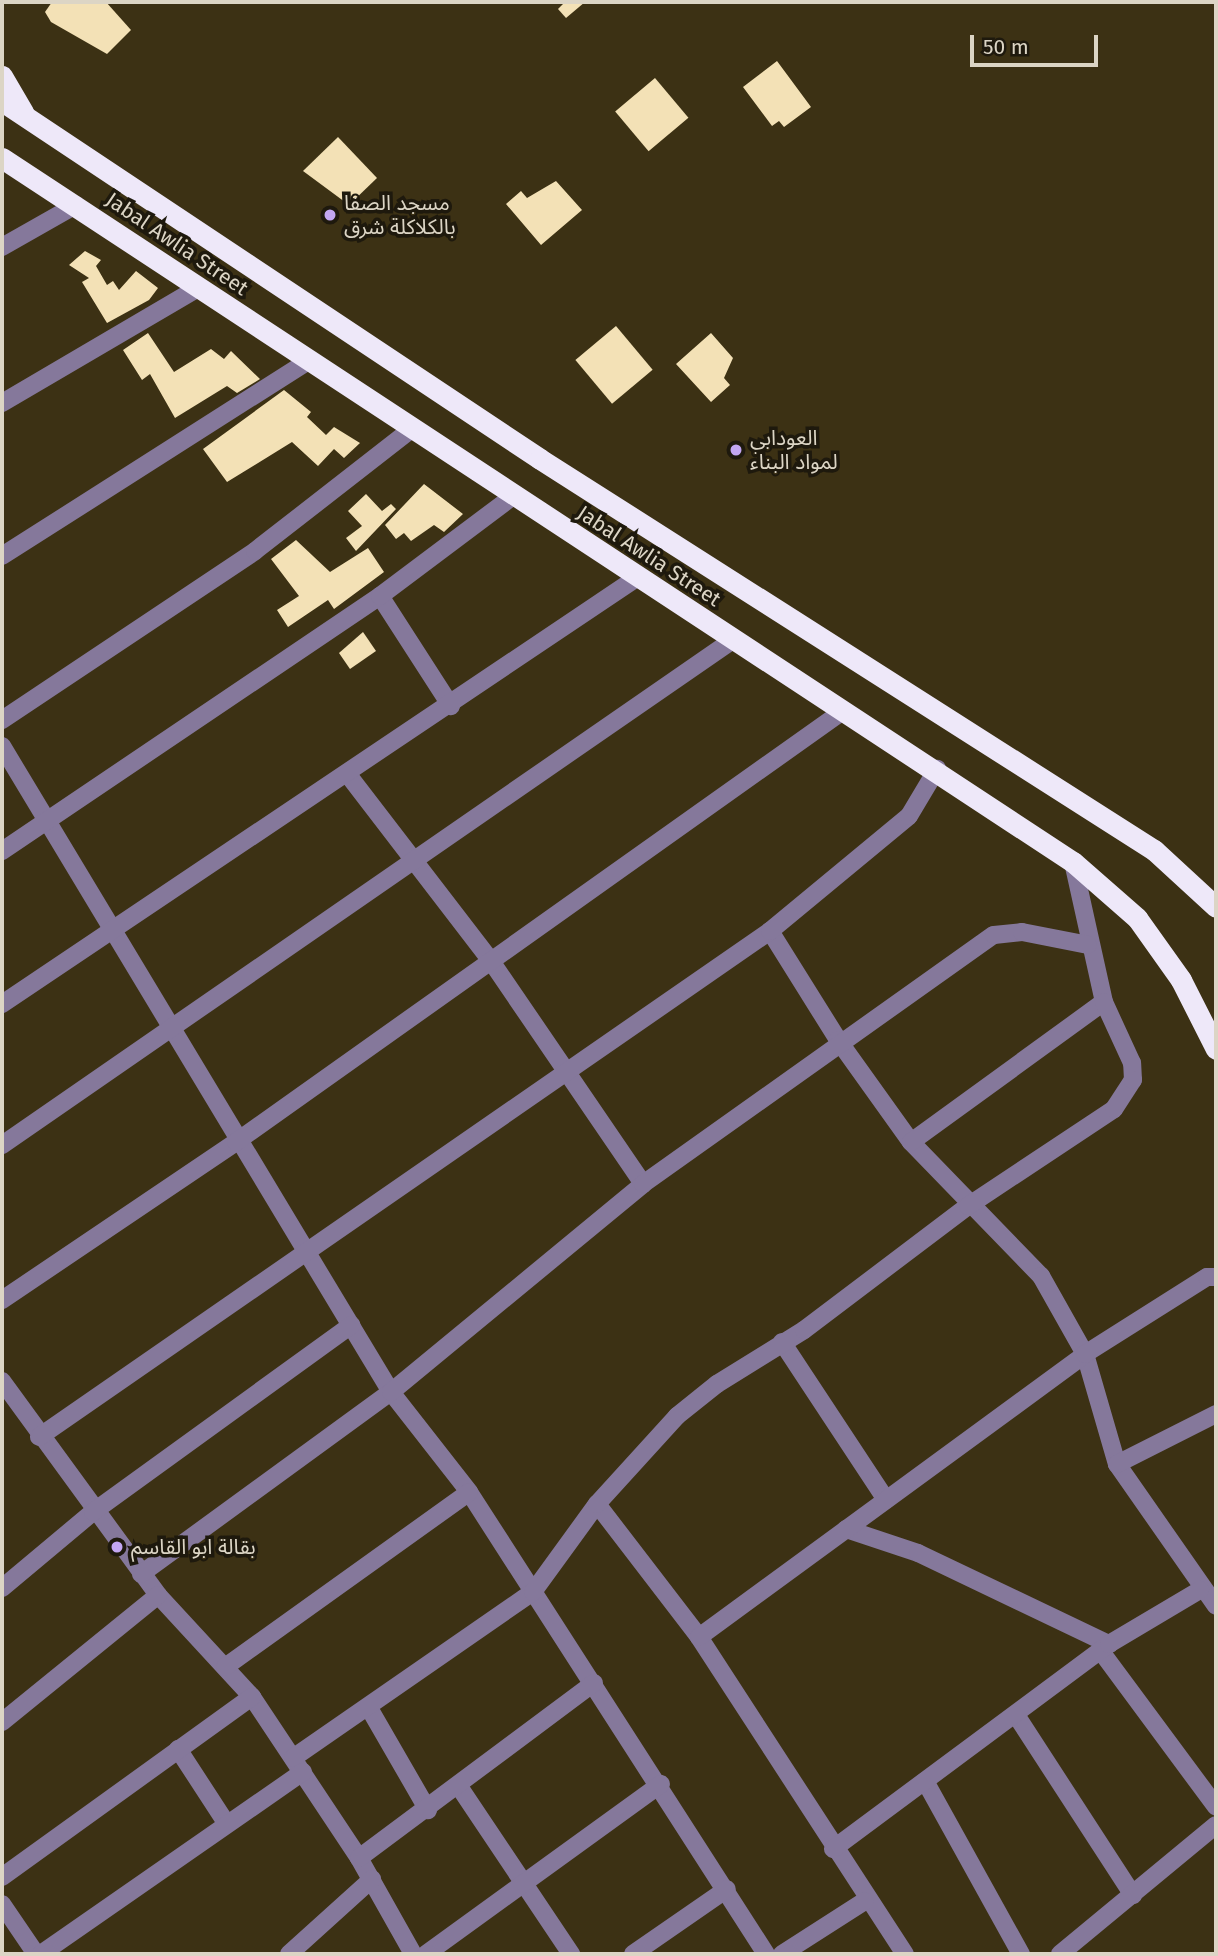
<!DOCTYPE html>
<meta charset="utf-8">
<style>
body{margin:0}
#map{position:relative;width:1218px;height:1956px;overflow:hidden;background:#3c3114;font-family:"Fira Sans","Noto Sans Arabic",sans-serif}
div>[style]{position:absolute}
.building>*{inset:0;background:#f3e1b6;transform-origin:0 0}
.minor>*{height:18px;margin:-9px;padding:0 9px;transform-origin:9px;border-radius:9px;background:#85789b}
.highway>*{height:21px;margin:-10.5px;padding:0 10.5px;transform-origin:10.5px;border-radius:10.5px;background:#eee8f9}
.dots>*{width:19px;height:19px;translate:-50% -50%;box-sizing:border-box;border:4px solid #1e190d;border-radius:50%}
span{translate:-50% -50%;white-space:nowrap;text-align:center;line-height:1.15;-webkit-text-stroke:7px #1e190d;paint-order:stroke}
.poi-label{font-size:21px;color:#dcd5c5}
.left{translate:0 -50%;text-align:left}
.street-label{font-size:21px;color:#dcd5c5}
.frame{position:absolute;inset:0;border:4px solid #dcd5c5;pointer-events:none}
.scale{position:absolute;left:970px;top:35px;width:128px;height:32px;box-sizing:border-box;border:4px solid #dcd5c5;border-top:0;padding-left:9px;font-size:21px;line-height:24px;white-space:nowrap;color:#dcd5c5;-webkit-text-stroke:5px #1e190d;paint-order:stroke}
</style>
<div id="map">
<div class="building">
<i style="clip-path:polygon(52px 2px,106px 2px,131px 30px,107px 54px,51px 22px,45px 12px)"></i>
<i style="clip-path:polygon(565px 2px,585px 2px,566px 18px,558px 9px)"></i>
<i style="clip-path:polygon(777px 61px,811px 107px,784px 127px,779px 121px,772px 126px,743px 87px)"></i>
<i style="left:655px;top:78px;width:52px;height:52px;rotate:50deg"></i>
<i style="clip-path:polygon(338px 137px,377px 178px,349px 205px,303px 171px)"></i>
<i style="clip-path:polygon(556px 181px,582px 210px,541px 245px,506px 204px,521px 191px,527px 198px)"></i>
<i style="clip-path:polygon(85px 251px,101px 260px,96px 266px,107px 285px,113px 281px,119px 290px,136px 271px,158px 288px,149px 300px,107px 323px,82px 282px,89px 278px,69px 265px)"></i>
<i style="left:616px;top:326px;width:57px;height:53px;rotate:50deg"></i>
<i style="clip-path:polygon(148px 333px,174px 372px,211px 349px,224px 359px,231px 351px,260px 379px,237px 393px,227px 386px,175px 418px,150px 374px,142px 380px,123px 350px)"></i>
<i style="clip-path:polygon(711px 333px,733px 358px,724px 378px,730px 385px,711px 402px,676px 364px)"></i>
<i style="clip-path:polygon(284px 390px,311px 412px,307px 417px,326px 435px,334px 427px,360px 443px,344px 458px,334px 449px,318px 466px,292px 442px,227px 482px,203px 449px)"></i>
<i style="clip-path:polygon(424px 484px,463px 514px,444px 532px,434px 525px,411px 541px,404px 533px,396px 539px,385px 525px)"></i>
<i style="clip-path:polygon(366px 494px,382px 511px,391px 504px,396px 509px,356px 551px,346px 538px,362px 526px,348px 511px)"></i>
<i style="clip-path:polygon(296px 540px,330px 572px,368px 548px,384px 572px,334px 609px,328px 600px,288px 627px,277px 610px,299px 596px,271px 559px)"></i>
<i style="clip-path:polygon(363px 632px,376px 651px,350px 669px,339px 653px)"></i>
</div>
<div class="minor">
<i style="left:2px;top:247px;width:85px;rotate:-29.6deg"></i>
<i style="left:2px;top:403px;width:227px;rotate:-30.4deg"></i>
<i style="left:2px;top:556px;width:361px;rotate:-32.5deg"></i>
<i style="left:380px;top:596px;width:131px;rotate:57.2deg"></i>
<i style="left:2px;top:720px;width:304px;rotate:-33.7deg"></i>
<i style="left:255px;top:551px;width:195px;rotate:-37.9deg"></i>
<i style="left:2px;top:746px;width:754px;rotate:58.95deg"></i>
<i style="left:391px;top:1392px;width:127px;rotate:52deg"></i>
<i style="left:469px;top:1492px;width:549px;rotate:57.26deg"></i>
<i style="left:349px;top:776px;width:233px;rotate:52.5deg"></i>
<i style="left:491px;top:961px;width:270px;rotate:55.7deg"></i>
<i style="left:2px;top:851px;width:456px;rotate:-34deg"></i>
<i style="left:380px;top:596px;width:166px;rotate:-36.9deg"></i>
<i style="left:770px;top:931px;width:128px;rotate:58deg"></i>
<i style="left:838px;top:1040px;width:125px;rotate:54.4deg"></i>
<i style="left:911px;top:1142px;width:187px;rotate:45.9deg"></i>
<i style="left:1041px;top:1276px;width:90px;rotate:60.6deg"></i>
<i style="left:1085px;top:1354px;width:115px;rotate:73.8deg"></i>
<i style="left:1117px;top:1464px;width:173px;rotate:55.1deg"></i>
<i style="left:2px;top:1004px;width:762px;rotate:-33.88deg"></i>
<i style="left:911px;top:1142px;width:238px;rotate:-36deg"></i>
<i style="left:1104px;top:1002px;width:143px;rotate:-102.5deg"></i>
<i style="left:2px;top:1145px;width:890px;rotate:-34.65deg"></i>
<i style="left:2px;top:1300px;width:282px;rotate:-34deg"></i>
<i style="left:236px;top:1142px;width:744px;rotate:-35.38deg"></i>
<i style="left:782px;top:1342px;width:189px;rotate:56.6deg"></i>
<i style="left:2px;top:1381px;width:265px;rotate:53.9deg"></i>
<i style="left:158px;top:1595px;width:139px;rotate:47.3deg"></i>
<i style="left:252px;top:1697px;width:193px;rotate:56.4deg"></i>
<i style="left:359px;top:1858px;width:110px;rotate:60.6deg"></i>
<i style="left:39px;top:1437px;width:889px;rotate:-34.69deg"></i>
<i style="left:770px;top:931px;width:180px;rotate:-39.6deg"></i>
<i style="left:909px;top:816px;width:55px;rotate:-59.2deg"></i>
<i style="left:1117px;top:1464px;width:111px;rotate:-26.8deg"></i>
<i style="left:597px;top:1504px;width:168px;rotate:52.5deg"></i>
<i style="left:699px;top:1637px;width:378px;rotate:57deg"></i>
<i style="left:846px;top:1529px;width:76px;rotate:18.4deg"></i>
<i style="left:918px;top:1553px;width:212px;rotate:25.5deg"></i>
<i style="left:141px;top:1574px;width:309px;rotate:-36.1deg"></i>
<i style="left:391px;top:1392px;width:327px;rotate:-39.5deg"></i>
<i style="left:643px;top:1184px;width:430px;rotate:-35.4deg"></i>
<i style="left:994px;top:935px;width:28px;rotate:-6deg"></i>
<i style="left:1022px;top:932px;width:67px;rotate:11.1deg"></i>
<i style="left:2px;top:1588px;width:119px;rotate:-39.9deg"></i>
<i style="left:93px;top:1512px;width:319px;rotate:-35.9deg"></i>
<i style="left:699px;top:1637px;width:479px;rotate:-36.2deg"></i>
<i style="left:1085px;top:1354px;width:144px;rotate:-32.3deg"></i>
<i style="left:1207px;top:1277px;width:9px"></i>
<i style="left:1100px;top:1650px;width:195px;rotate:53.5deg"></i>
<i style="left:225px;top:1667px;width:300px;rotate:-35.6deg"></i>
<i style="left:369px;top:1708px;width:118px;rotate:60deg"></i>
<i style="left:1016px;top:1715px;width:215px;rotate:57deg"></i>
<i style="left:2px;top:1722px;width:201px;rotate:-39.1deg"></i>
<i style="left:178px;top:1749px;width:86px;rotate:56.9deg"></i>
<i style="left:293px;top:1758px;width:292px;rotate:-34.7deg"></i>
<i style="left:533px;top:1592px;width:109px;rotate:-54deg"></i>
<i style="left:597px;top:1504px;width:119px;rotate:-47.7deg"></i>
<i style="left:677px;top:1416px;width:51px;rotate:-38.7deg"></i>
<i style="left:717px;top:1384px;width:102px;rotate:-31.8deg"></i>
<i style="left:804px;top:1330px;width:206px;rotate:-37.1deg"></i>
<i style="left:968px;top:1206px;width:175px;rotate:-33.6deg"></i>
<i style="left:1114px;top:1109px;width:35px;rotate:-57deg"></i>
<i style="left:1133px;top:1080px;width:17px;rotate:-93deg"></i>
<i style="left:1132px;top:1063px;width:67px;rotate:-114.7deg"></i>
<i style="left:925px;top:1781px;width:198px;rotate:61deg"></i>
<i style="left:460px;top:1788px;width:200px;rotate:56.2deg"></i>
<i style="left:833px;top:1849px;width:344px;rotate:-36.6deg"></i>
<i style="left:1109px;top:1644px;width:106px;rotate:-30.7deg"></i>
<i style="left:359px;top:1858px;width:293px;rotate:-36.7deg"></i>
<i style="left:2px;top:1877px;width:308px;rotate:-35.8deg"></i>
<i style="left:2px;top:1904px;width:60px;rotate:55.8deg"></i>
<i style="left:41px;top:1954px;width:319px;rotate:-34.8deg"></i>
<i style="left:289px;top:1954px;width:112px;rotate:-42.1deg"></i>
<i style="left:426px;top:1954px;width:290px;rotate:-35.9deg"></i>
<i style="left:633px;top:1954px;width:114px;rotate:-34.7deg"></i>
<i style="left:782px;top:1954px;width:98px;rotate:-32.6deg"></i>
<i style="left:1060px;top:1954px;width:202px;rotate:-39.6deg"></i>
</div>
<div class="highway">
<i style="left:2px;top:76px;width:42px;rotate:59.7deg"></i>
<i style="left:2px;top:101px;width:646px;rotate:33.64deg"></i>
<i style="left:540px;top:459px;width:728px;rotate:32.49deg"></i>
<i style="left:1154px;top:850px;width:84px;rotate:42.6deg"></i>
<i style="left:2px;top:158px;width:1282px;rotate:33.32deg"></i>
<i style="left:1073px;top:862px;width:85px;rotate:41.2deg"></i>
<i style="left:1137px;top:918px;width:76px;rotate:54.6deg"></i>
<i style="left:1181px;top:980px;width:77px;rotate:63.1deg"></i>
</div>
<div class="dots">
<i style="left:330px;top:215px;background:#c3a7f2"></i>
<i style="left:736px;top:450px;background:#c3a7f2"></i>
<i style="left:117px;top:1547px;background:#c3a7f2"></i>
</div>
<div class="poi-label">
<span class="left" style="left:344px;top:215px">مسجد الصفا<br>بالكلاكلة شرق</span>
<span class="left" style="left:750px;top:450px">العودابي<br>لمواد البناء</span>
<span class="left" style="left:131px;top:1547px">بقالة ابو القاسم</span>
</div>
<div class="street-label">
<span style="left:177px;top:244px;rotate:34deg">Jabal Awlia Street</span>
<span style="left:649px;top:556px;rotate:33deg">Jabal Awlia Street</span>
</div>
<div class="frame"></div>
<div class="scale">50 m</div>
</div>
